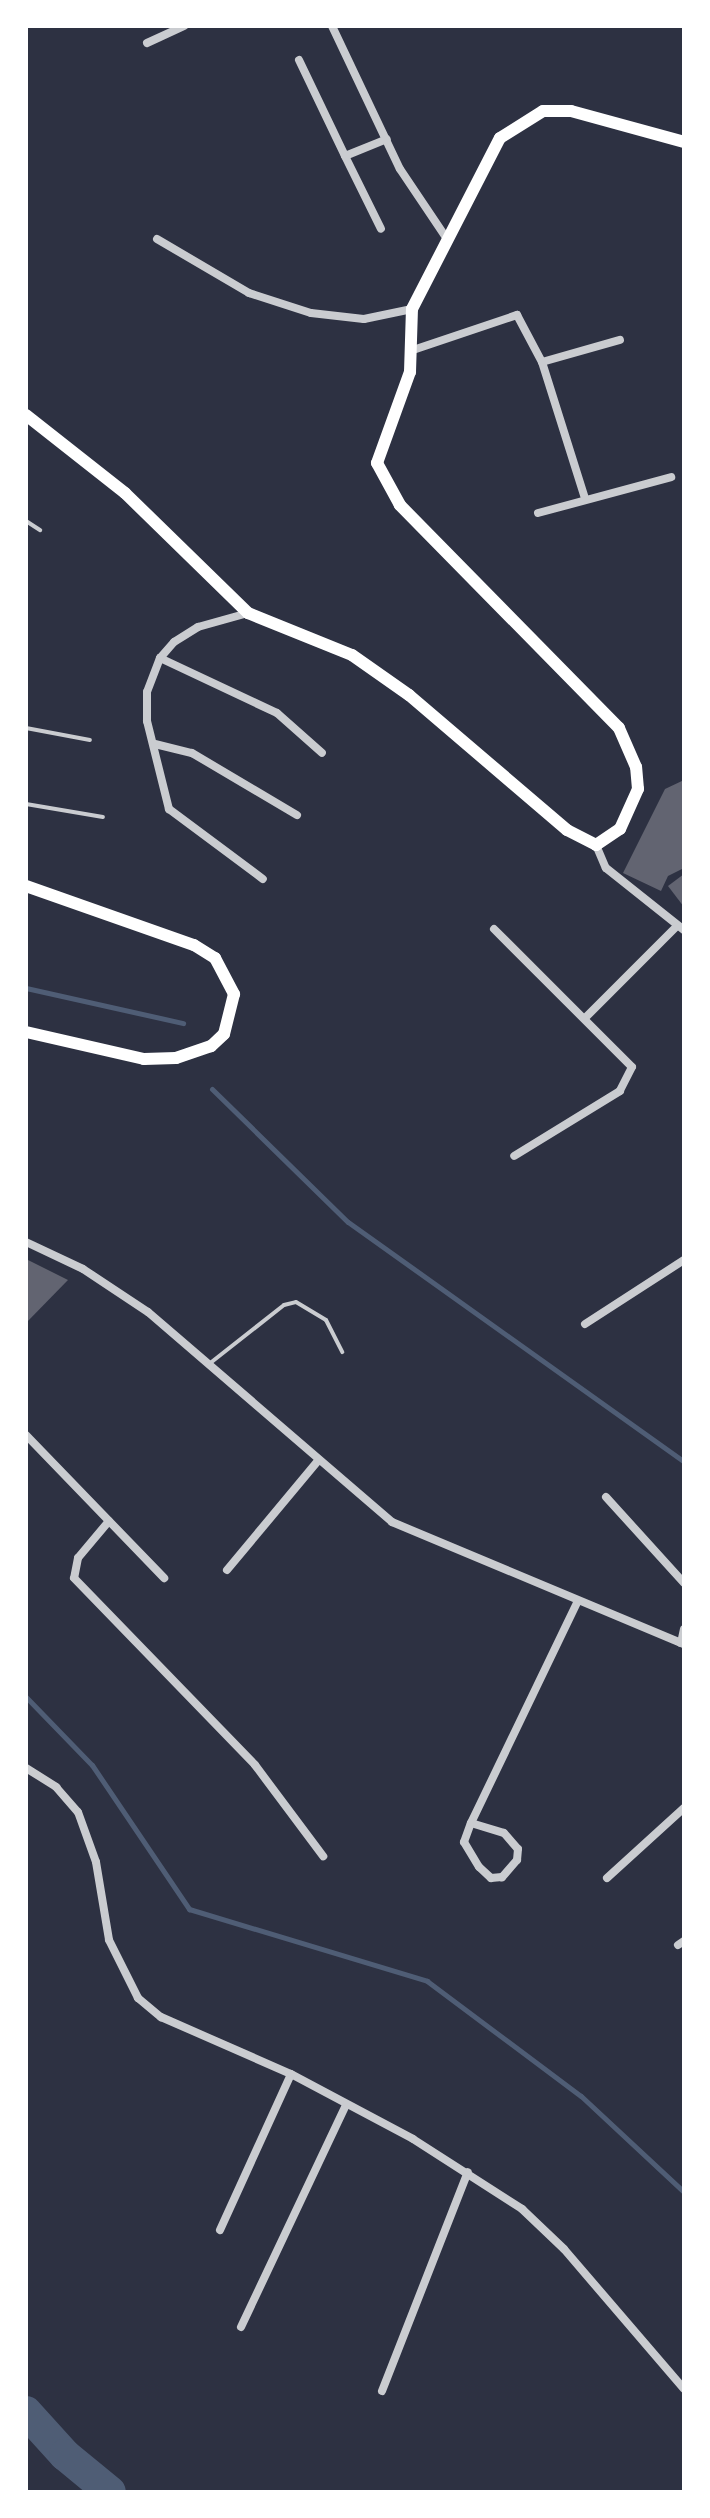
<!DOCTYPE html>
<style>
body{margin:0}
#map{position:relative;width:710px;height:2518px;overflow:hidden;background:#2d3142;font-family:"Times New Roman",serif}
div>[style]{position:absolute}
.stream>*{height:5px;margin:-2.5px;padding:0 2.5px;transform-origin:2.5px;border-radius:2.5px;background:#4f5d75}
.river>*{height:32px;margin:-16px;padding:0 16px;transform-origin:16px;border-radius:16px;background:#4f5d75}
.building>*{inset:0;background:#626471}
.service>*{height:4px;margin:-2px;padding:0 2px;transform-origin:2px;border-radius:2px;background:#caccd0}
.minor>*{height:8px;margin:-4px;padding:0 4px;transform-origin:4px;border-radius:4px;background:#caccd0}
.secondary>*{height:12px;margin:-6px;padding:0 6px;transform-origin:6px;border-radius:6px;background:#fff}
span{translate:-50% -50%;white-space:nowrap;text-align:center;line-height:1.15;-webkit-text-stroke:7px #fff;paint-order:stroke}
.frame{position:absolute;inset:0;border:28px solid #fff;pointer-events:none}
</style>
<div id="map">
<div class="stream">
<i style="left:26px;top:988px;width:161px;rotate:12.6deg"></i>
<i style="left:212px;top:1089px;width:190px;rotate:44.4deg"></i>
<i style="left:348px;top:1222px;width:413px;rotate:35.5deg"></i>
<i style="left:26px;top:1697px;width:95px;rotate:45.9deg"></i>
<i style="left:92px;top:1765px;width:174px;rotate:56deg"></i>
<i style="left:189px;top:1909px;width:249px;rotate:16.8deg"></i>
<i style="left:427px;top:1981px;width:192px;rotate:36.8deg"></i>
<i style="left:581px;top:2096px;width:141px;rotate:43deg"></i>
</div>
<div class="river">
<i style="left:26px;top:2412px;width:58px;rotate:47.8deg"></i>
<i style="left:65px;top:2455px;width:58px;rotate:39.4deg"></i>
</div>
<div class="building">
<i style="clip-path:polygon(684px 780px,684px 868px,668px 876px,661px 891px,623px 873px,665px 789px)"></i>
<i style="clip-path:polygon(684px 874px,684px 907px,668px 886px)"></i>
<i style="clip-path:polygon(26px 1259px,68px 1280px,26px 1323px)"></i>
</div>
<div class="service">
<i style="left:26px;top:521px;width:17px;rotate:33deg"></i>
<i style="left:26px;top:728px;width:65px;rotate:10.6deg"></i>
<i style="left:26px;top:804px;width:78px;rotate:9.6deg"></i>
<i style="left:209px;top:1364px;width:95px;rotate:-38.2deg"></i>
<i style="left:284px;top:1305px;width:12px;rotate:-14deg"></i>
<i style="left:296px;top:1302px;width:35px;rotate:31deg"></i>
<i style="left:326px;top:1320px;width:36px;rotate:63deg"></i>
</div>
<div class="minor">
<i style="left:332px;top:26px;width:158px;rotate:64.6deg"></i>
<i style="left:400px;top:169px;width:81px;rotate:56.1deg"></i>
<i style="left:147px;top:43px;width:41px;rotate:-24.7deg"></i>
<i style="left:299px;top:60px;width:106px;rotate:64.4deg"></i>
<i style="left:345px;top:156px;width:45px;rotate:-22deg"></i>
<i style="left:345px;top:156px;width:81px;rotate:63.7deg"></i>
<i style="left:157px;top:239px;width:107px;rotate:30.4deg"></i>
<i style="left:249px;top:293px;width:65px;rotate:17.9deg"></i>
<i style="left:311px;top:313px;width:53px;rotate:6.5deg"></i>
<i style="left:364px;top:319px;width:49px;rotate:-11.8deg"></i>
<i style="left:413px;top:350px;width:110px;rotate:-18.6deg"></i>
<i style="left:517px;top:315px;width:53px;rotate:62deg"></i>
<i style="left:542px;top:362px;width:143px;rotate:72.5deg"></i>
<i style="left:542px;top:362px;width:81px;rotate:-15.8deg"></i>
<i style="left:538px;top:513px;width:138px;rotate:-15.1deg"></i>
<i style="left:248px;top:613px;width:52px;rotate:164.4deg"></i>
<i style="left:198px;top:627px;width:28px;rotate:148deg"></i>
<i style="left:174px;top:642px;width:21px;rotate:131deg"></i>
<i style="left:160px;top:658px;width:36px;rotate:111deg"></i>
<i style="left:147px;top:692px;width:29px;rotate:90deg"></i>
<i style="left:147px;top:721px;width:91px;rotate:76deg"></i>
<i style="left:169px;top:809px;width:117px;rotate:36.7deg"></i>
<i style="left:160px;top:658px;width:129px;rotate:25.2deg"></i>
<i style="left:277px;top:713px;width:60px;rotate:41.6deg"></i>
<i style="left:155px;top:744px;width:38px;rotate:14deg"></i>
<i style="left:192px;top:753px;width:122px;rotate:30.6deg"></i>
<i style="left:596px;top:845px;width:25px;rotate:67deg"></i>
<i style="left:606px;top:868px;width:100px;rotate:38.5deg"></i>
<i style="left:494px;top:929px;width:195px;rotate:45deg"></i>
<i style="left:632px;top:1067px;width:27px;rotate:117deg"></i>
<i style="left:620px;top:1091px;width:124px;rotate:148.5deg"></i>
<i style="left:586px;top:1017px;width:129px;rotate:-45deg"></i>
<i style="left:26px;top:1242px;width:63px;rotate:25.3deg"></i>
<i style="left:83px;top:1269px;width:78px;rotate:33.5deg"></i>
<i style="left:148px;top:1312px;width:322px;rotate:40.7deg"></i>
<i style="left:392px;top:1522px;width:316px;rotate:22.7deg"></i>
<i style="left:585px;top:1324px;width:118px;rotate:-32.9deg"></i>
<i style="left:26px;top:1435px;width:199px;rotate:46deg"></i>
<i style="left:606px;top:1497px;width:116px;rotate:47.8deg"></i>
<i style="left:109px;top:1521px;width:48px;rotate:130deg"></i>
<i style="left:78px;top:1558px;width:20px;rotate:101deg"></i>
<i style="left:74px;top:1578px;width:260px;rotate:45.9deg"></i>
<i style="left:255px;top:1765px;width:114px;rotate:53.2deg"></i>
<i style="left:227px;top:1570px;width:141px;rotate:-50.2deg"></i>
<i style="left:681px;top:1643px;width:14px;rotate:-78deg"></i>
<i style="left:26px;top:1768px;width:36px;rotate:32deg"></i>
<i style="left:56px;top:1787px;width:33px;rotate:49deg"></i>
<i style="left:78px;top:1812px;width:53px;rotate:70.2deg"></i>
<i style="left:96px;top:1862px;width:79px;rotate:80.5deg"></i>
<i style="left:109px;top:1940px;width:65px;rotate:63.4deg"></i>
<i style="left:138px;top:1998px;width:30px;rotate:40deg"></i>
<i style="left:161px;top:2017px;width:142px;rotate:23.7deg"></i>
<i style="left:291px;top:2074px;width:138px;rotate:28deg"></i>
<i style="left:413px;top:2139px;width:130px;rotate:32.7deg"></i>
<i style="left:522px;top:2209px;width:58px;rotate:43.6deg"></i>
<i style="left:564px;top:2249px;width:184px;rotate:49.4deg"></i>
<i style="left:471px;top:1823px;width:34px;rotate:17deg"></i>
<i style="left:504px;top:1833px;width:21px;rotate:49deg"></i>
<i style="left:518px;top:1849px;width:11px;rotate:95deg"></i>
<i style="left:517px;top:1860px;width:23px;rotate:131deg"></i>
<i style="left:502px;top:1877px;width:11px;rotate:175deg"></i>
<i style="left:491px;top:1878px;width:16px;rotate:-137deg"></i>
<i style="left:479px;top:1867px;width:29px;rotate:-121deg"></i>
<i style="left:464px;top:1842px;width:20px;rotate:-70deg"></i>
<i style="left:471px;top:1823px;width:244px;rotate:-64.3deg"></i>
<i style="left:607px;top:1878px;width:104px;rotate:-42.3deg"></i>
<i style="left:678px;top:1945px;width:7px;rotate:-34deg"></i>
<i style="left:220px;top:2230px;width:171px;rotate:-65.5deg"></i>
<i style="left:241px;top:2327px;width:246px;rotate:-64.7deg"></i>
<i style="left:382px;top:2391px;width:235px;rotate:-68.6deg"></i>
</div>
<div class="secondary">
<i style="left:26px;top:415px;width:126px;rotate:38.2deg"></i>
<i style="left:125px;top:493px;width:172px;rotate:44.3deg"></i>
<i style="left:248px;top:613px;width:112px;rotate:22deg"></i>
<i style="left:352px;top:655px;width:70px;rotate:35.1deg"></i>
<i style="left:409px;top:695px;width:208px;rotate:40.5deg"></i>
<i style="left:567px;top:830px;width:33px;rotate:27deg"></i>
<i style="left:596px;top:845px;width:29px;rotate:-34deg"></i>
<i style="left:620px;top:829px;width:44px;rotate:-65.8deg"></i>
<i style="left:638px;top:789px;width:22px;rotate:-95deg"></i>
<i style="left:636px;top:767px;width:43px;rotate:-113.6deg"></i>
<i style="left:619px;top:728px;width:313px;rotate:-134.5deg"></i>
<i style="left:400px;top:505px;width:48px;rotate:-118.7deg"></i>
<i style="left:377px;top:463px;width:97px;rotate:-70.1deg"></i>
<i style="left:410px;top:372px;width:63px;rotate:-88.2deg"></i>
<i style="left:412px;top:309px;width:192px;rotate:-62.8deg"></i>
<i style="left:500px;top:138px;width:51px;rotate:-32.1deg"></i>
<i style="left:543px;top:111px;width:28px"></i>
<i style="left:571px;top:111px;width:117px;rotate:15.3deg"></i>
<i style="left:26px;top:886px;width:178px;rotate:19.4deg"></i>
<i style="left:194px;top:945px;width:25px;rotate:32deg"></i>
<i style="left:215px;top:958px;width:41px;rotate:62.2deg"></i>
<i style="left:234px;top:994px;width:41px;rotate:104deg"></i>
<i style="left:224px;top:1034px;width:18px;rotate:137deg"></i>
<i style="left:211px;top:1046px;width:37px;rotate:161deg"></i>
<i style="left:176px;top:1058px;width:32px;rotate:178deg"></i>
<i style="left:144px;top:1059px;width:121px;rotate:-167.1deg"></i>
</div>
<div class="frame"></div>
</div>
